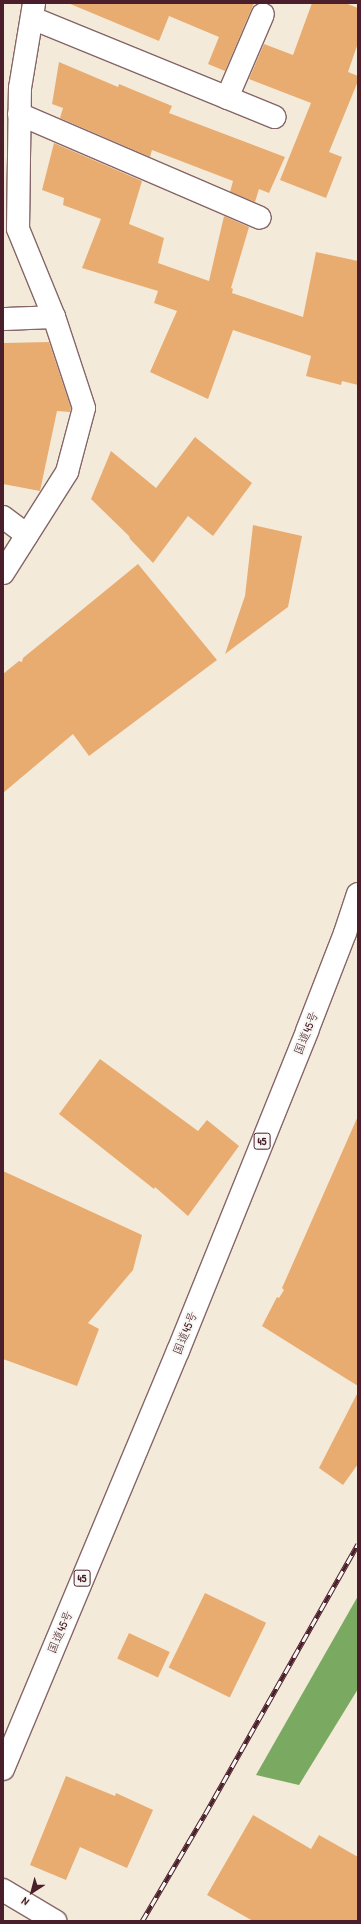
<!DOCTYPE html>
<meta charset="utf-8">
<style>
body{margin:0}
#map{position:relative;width:361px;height:1924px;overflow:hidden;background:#f4ead9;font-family:"Patrick Hand","Klee One",sans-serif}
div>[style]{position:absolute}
.forest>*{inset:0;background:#7aa962}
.building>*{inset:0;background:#e9ac70;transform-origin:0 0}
.roads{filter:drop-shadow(1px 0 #866668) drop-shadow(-1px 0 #866668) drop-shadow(0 1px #866668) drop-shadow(0 -1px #866668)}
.minor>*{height:22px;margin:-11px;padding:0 11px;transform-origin:11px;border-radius:11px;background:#fff}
.trunk>*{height:22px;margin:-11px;padding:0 11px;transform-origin:11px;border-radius:11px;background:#fff}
.rail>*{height:4.5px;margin-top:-2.25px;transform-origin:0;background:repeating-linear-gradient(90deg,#f6f6f2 0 9px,#4a1f2b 0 18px);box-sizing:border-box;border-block:1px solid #4a1f2b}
span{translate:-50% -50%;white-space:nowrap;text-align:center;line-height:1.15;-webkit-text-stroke:4px #f6f6f2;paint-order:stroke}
.shield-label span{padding:1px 3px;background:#f6f6f2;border:1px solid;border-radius:3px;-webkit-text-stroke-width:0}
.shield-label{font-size:11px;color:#4a1f2b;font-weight:700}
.street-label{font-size:12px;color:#4a1f2b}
.frame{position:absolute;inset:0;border:4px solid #4a1f2b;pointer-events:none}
.north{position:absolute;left:12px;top:1872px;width:40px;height:40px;-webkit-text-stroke:3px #f6f6f2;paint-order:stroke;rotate:216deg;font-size:11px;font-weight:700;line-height:16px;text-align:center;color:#4a1f2b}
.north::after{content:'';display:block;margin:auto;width:14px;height:18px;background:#4a1f2b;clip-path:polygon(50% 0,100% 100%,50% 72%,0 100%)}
</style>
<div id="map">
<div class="forest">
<i style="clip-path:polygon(358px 1596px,358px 1689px,299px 1785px,256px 1775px)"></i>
</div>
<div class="building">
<i style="clip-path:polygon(68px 3px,254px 3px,225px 71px,208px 64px,219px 37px,169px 16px,159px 41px)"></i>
<i style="clip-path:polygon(312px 3px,345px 3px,358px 8px,358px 43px,348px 72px,358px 76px,358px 81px,329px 152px,342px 157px,326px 198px,280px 180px,311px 103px,249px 79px,264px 44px,293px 55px)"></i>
<i style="clip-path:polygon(59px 62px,118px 87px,119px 84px,172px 106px,169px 113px,285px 157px,269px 193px,259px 189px,255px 202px,230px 192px,233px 181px,152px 150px,150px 157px,60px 118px,63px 108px,52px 104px)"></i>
<i style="clip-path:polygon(54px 143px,142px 181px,129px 224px,164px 238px,158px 263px,209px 281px,224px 216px,249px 227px,231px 288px,233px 289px,232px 293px,303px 317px,316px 252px,358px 261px,358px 385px,342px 381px,341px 385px,306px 376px,311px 356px,233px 330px,208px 399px,150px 372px,177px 311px,154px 303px,158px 291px,82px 268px,101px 219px,63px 205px,64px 198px,42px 190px)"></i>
<i style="clip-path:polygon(49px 342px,71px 408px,70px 412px,57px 411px,40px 491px,3px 484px,4px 343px)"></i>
<i style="clip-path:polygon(195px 437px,252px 483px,213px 536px,188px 516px,153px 563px,130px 539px,129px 536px,91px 499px,111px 451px,156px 488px)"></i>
<i style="clip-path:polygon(253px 525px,302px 536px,288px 607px,225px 654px,245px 596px)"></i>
<i style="clip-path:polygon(138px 564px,217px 660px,89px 756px,73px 734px,3px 793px,3px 674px,19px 661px,22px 662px,23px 658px)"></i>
<i style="clip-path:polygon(100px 1059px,198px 1131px,207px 1120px,239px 1146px,188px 1216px,155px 1187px,154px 1189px,59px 1114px)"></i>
<i style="clip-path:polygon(358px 1116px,358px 1386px,262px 1326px,277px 1297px,279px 1298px,284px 1290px,282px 1288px)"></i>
<i style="clip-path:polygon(3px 1171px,142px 1235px,133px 1270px,88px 1323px,99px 1329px,77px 1386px,3px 1359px)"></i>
<i style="clip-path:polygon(358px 1392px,358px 1464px,343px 1485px,319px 1468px)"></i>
<i style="left:205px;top:1593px;width:68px;height:83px;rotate:26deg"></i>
<i style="left:129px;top:1633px;width:45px;height:28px;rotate:25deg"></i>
<i style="clip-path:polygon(66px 1776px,115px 1796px,116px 1793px,153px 1810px,127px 1868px,80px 1847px,66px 1880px,30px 1865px)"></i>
<i style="clip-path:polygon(253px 1815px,311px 1849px,319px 1835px,358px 1857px,358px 1921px,253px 1921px,207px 1895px)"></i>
</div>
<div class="roads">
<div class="minor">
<i style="left:32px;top:18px;width:262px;rotate:22.2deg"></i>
<i style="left:227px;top:98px;width:91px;rotate:-66.8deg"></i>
<i style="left:19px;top:114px;width:262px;rotate:23.3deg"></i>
<i style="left:3px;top:319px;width:51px;rotate:-2.2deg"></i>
<i style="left:3px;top:517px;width:30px;rotate:37deg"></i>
<i style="left:3px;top:573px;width:120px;rotate:-57.6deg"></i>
<i style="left:67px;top:472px;width:66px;rotate:-75.1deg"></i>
<i style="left:84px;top:408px;width:96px;rotate:-108.2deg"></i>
<i style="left:54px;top:317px;width:95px;rotate:-112.2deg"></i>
<i style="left:18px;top:229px;width:141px;rotate:-89.2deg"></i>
<i style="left:20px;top:88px;width:86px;rotate:-80.6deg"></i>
<i style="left:3px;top:1890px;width:61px;rotate:30.8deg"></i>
</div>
<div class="trunk">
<i style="left:3px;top:1769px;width:453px;rotate:-67.3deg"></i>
<i style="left:178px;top:1351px;width:345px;rotate:-68deg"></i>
<i style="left:307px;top:1031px;width:105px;rotate:-68.8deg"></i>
<i style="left:345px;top:933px;width:41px;rotate:-71.6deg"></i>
</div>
</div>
<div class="rail">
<i style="left:142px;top:1921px;width:124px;rotate:-59.5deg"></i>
<i style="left:205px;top:1814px;width:310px;rotate:-60.5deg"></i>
</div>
<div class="shield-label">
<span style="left:262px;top:1141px">45</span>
<span style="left:82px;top:1578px">45</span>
</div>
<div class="street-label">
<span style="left:306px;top:1033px;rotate:-68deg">国道45号</span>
<span style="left:185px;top:1333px;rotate:-68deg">国道45号</span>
<span style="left:60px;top:1632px;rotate:-67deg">国道45号</span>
</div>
<div class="frame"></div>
<div class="north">N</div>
</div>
